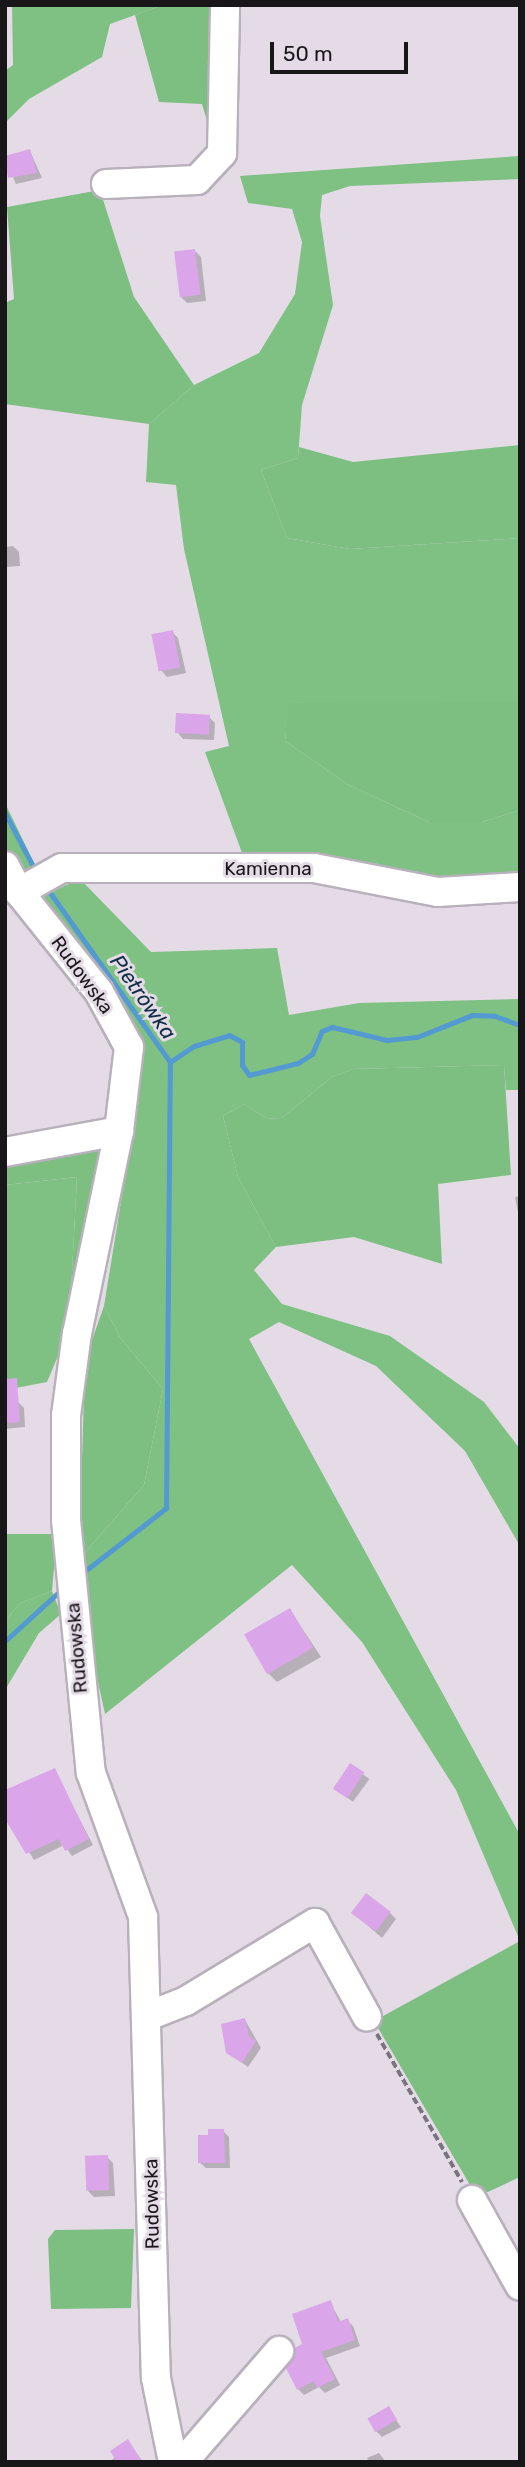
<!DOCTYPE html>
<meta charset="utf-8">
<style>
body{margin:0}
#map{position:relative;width:525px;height:2467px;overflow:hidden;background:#e4dbe7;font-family:Rubik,sans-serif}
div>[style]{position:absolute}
.green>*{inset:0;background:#7cbf81}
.forest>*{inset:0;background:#7ec183}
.shadow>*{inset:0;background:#0003;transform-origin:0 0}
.stream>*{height:5px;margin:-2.5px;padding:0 2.5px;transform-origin:2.5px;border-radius:2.5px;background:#5399d2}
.building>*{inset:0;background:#dba5ea;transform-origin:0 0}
.path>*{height:3.5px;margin-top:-1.75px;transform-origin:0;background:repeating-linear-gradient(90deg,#7a747c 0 7px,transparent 0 10.5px)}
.roads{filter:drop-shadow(2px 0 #b8b0bb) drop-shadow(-2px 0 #b8b0bb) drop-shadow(0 2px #b8b0bb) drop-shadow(0 -2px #b8b0bb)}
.minor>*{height:28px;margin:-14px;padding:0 14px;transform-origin:14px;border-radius:14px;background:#fff}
span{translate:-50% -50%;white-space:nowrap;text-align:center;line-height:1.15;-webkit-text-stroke:6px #e4dbe7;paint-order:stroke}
.street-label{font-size:19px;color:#19161a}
.water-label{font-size:21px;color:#0e2c44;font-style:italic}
.frame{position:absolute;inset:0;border:7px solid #19161a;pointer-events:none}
.scale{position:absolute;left:270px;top:42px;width:138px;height:32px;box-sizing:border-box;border:4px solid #19161a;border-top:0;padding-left:9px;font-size:21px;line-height:24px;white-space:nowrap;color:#19161a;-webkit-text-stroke:5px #e4dbe7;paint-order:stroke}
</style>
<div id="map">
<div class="green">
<i style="clip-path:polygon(163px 5px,216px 5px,214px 144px,202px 104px,159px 102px,135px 15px)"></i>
<i style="clip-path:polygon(100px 190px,134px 297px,194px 385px,149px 424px,5px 404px,5px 303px,14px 299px,7px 207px)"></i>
<i style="clip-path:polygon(520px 445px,520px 538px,350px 549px,287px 538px,261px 470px,298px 458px,299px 447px,353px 462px)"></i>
<i style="clip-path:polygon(356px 700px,520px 701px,520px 810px,482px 822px,429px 822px,349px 785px,285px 741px,288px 703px)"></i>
<i style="clip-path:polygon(504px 1065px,511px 1175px,438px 1184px,442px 1264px,354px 1237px,276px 1247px,238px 1177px,223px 1116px,244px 1104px,267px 1119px,282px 1118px,332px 1077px,353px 1069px)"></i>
<i style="clip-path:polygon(106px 1145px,69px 1330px,77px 1177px,5px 1185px,5px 1164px)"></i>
<i style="clip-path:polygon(104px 1306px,121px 1339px,163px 1389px,144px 1485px,79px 1559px,85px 1360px)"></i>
<i style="clip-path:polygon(5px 1534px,57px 1534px,52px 1591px,20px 1603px,5px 1621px)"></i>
<i style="clip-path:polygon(520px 1941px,520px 2177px,477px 2197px,374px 2021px)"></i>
<i style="clip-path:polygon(134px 2229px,131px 2308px,51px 2309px,48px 2239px,55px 2230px)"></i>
</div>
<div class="forest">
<i style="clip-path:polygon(12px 5px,163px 5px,110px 24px,102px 57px,29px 99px,5px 123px,5px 71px,13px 65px)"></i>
<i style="clip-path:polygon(520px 156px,520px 179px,350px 186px,322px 195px,320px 216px,333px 305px,302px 405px,298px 458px,261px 470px,287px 538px,350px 549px,520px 538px,520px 701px,289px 703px,285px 741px,349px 785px,429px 822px,482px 822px,520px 810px,520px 877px,442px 883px,245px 861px,205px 752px,229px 746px,184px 549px,176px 485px,146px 482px,149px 424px,194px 385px,259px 353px,295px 294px,302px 242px,292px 209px,248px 203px,240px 176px)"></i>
<i style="clip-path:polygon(5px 803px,36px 867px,20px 875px,5px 848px)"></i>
<i style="clip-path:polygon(80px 879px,151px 952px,277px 948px,289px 1015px,359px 1003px,520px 999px,520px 1090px,506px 1090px,504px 1065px,353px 1069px,332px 1077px,282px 1118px,267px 1119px,244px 1104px,223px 1116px,238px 1177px,276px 1247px,254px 1270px,282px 1304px,390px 1336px,484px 1402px,520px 1449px,520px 1546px,465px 1451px,376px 1366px,279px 1322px,249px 1339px,520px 1835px,520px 1941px,456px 1790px,362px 1642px,292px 1565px,105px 1714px,87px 1631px,79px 1559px,144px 1485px,163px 1389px,121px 1339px,104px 1306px,141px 1079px,138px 1044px,105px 975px,40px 897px)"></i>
<i style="clip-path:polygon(77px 1177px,69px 1330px,47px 1382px,5px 1390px,5px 1185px)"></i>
<i style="clip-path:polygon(52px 1591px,61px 1614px,39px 1633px,5px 1690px,5px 1621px,20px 1603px)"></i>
</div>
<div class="shadow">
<i style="clip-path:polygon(30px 151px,42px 178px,16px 184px,5px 158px)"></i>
<i style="clip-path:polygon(195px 251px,201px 257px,206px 301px,187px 303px,181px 297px)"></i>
<i style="clip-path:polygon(13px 546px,19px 552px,20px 566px,5px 567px,5px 547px)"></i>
<i style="clip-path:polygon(172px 632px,178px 638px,186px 673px,167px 677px,161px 670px)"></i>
<i style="clip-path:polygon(209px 717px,215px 723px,214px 740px,183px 739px,177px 732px)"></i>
<i style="clip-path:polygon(520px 1196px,520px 1223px,515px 1197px)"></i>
<i style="clip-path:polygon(17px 1401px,24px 1408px,25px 1427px,5px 1429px,5px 1402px)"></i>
<i style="clip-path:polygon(290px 1610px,321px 1657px,277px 1682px,268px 1673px)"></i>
<i style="left:350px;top:1765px;width:24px;height:28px;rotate:36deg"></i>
<i style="clip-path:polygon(54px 1770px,93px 1845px,72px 1856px,64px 1845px,34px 1860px,5px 1812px)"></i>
<i style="clip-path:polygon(390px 1913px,396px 1919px,382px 1938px,359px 1918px)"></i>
<i style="clip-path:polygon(245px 2020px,261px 2048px,248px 2067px,227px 2052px)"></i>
<i style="clip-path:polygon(223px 2131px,229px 2137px,230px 2168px,206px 2168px,199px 2162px,210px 2137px)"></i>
<i style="clip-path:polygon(107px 2157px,113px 2163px,115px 2196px,94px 2197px,88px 2191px)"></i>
<i style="clip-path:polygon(330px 2302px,341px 2322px,347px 2320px,353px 2326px,360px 2346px,326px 2358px,340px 2385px,325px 2393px,319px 2387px,304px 2395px,298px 2389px)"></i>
<i style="clip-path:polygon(388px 2408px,401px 2427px,382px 2437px,376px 2431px)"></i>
<i style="clip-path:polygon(128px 2441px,143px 2462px,108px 2462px,116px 2457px)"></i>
<i style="clip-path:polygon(379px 2453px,386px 2462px,369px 2462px,367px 2458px)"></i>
</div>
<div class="stream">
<i style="left:5px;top:813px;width:69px;rotate:62.3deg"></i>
<i style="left:46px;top:887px;width:214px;rotate:54.7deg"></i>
<i style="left:170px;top:1062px;width:29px;rotate:-34deg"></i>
<i style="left:194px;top:1046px;width:37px;rotate:-17deg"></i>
<i style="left:229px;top:1035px;width:15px;rotate:28deg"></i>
<i style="left:242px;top:1042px;width:23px;rotate:90deg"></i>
<i style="left:242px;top:1065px;width:12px;rotate:55deg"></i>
<i style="left:249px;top:1075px;width:50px;rotate:-13.8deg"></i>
<i style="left:298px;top:1063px;width:17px;rotate:-33deg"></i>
<i style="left:312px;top:1054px;width:25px;rotate:-67deg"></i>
<i style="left:322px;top:1031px;width:11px;rotate:-22deg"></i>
<i style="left:332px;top:1027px;width:57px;rotate:13.3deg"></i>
<i style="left:387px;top:1040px;width:30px;rotate:-6deg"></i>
<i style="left:417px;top:1037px;width:59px;rotate:-21.8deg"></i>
<i style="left:472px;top:1015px;width:23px;rotate:2deg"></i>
<i style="left:495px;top:1016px;width:27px;rotate:20deg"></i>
<i style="left:81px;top:1574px;width:108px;rotate:-37.8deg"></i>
<i style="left:166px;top:1508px;width:446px;rotate:-89.5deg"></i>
<i style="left:5px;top:1641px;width:77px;rotate:-42.4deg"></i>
</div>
<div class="building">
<i style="clip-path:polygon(30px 149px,37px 173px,8px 178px,5px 156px)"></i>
<i style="left:195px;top:249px;width:46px;height:21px;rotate:83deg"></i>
<i style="left:173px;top:630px;width:38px;height:22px;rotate:79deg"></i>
<i style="left:176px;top:713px;width:34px;height:20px;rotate:3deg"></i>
<i style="clip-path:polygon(17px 1378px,20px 1422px,5px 1423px,5px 1379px)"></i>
<i style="left:290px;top:1608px;width:46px;height:53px;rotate:60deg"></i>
<i style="left:350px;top:1763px;width:17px;height:31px;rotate:33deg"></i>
<i style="clip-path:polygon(55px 1768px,89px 1839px,65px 1851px,59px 1839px,26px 1854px,5px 1819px,5px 1790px)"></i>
<i style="left:366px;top:1893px;width:31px;height:25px;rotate:37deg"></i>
<i style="clip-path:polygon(245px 2018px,249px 2036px,256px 2041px,242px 2063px,226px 2053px,221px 2024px)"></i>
<i style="clip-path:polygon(208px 2129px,224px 2129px,225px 2163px,198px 2163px,198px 2135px,208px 2135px)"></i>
<i style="left:108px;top:2155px;width:35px;height:23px;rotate:88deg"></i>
<i style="clip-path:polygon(331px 2300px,338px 2322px,348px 2318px,355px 2340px,321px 2352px,335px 2379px,317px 2388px,314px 2381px,297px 2390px,286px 2368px,295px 2348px,302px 2344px,292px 2314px)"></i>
<i style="left:389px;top:2406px;width:16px;height:25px;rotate:60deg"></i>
<i style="clip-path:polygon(128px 2439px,142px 2462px,117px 2462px,110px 2451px)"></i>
</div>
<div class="path">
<i style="left:377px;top:2034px;width:171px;rotate:60.1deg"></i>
</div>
<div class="roads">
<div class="minor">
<i style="left:106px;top:184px;width:91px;rotate:-2.5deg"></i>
<i style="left:197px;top:180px;width:37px;rotate:-47deg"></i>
<i style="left:222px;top:153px;width:148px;rotate:-88.8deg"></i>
<i style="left:5px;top:866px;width:30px;rotate:62deg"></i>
<i style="left:19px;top:892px;width:128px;rotate:51.3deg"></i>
<i style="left:99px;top:992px;width:63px;rotate:61.4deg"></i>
<i style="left:129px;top:1047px;width:85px;rotate:96.8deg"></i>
<i style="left:119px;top:1131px;width:206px;rotate:101.7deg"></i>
<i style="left:77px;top:1333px;width:83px;rotate:97.6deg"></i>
<i style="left:66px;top:1415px;width:105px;rotate:90deg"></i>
<i style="left:66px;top:1520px;width:254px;rotate:84.4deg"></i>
<i style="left:91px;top:1773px;width:153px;rotate:70.1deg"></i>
<i style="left:143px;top:1917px;width:461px;rotate:88.4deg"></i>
<i style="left:156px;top:2378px;width:86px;rotate:78.6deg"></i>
<i style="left:19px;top:892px;width:49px;rotate:-29.2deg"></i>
<i style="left:62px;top:868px;width:252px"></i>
<i style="left:314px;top:868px;width:126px;rotate:11deg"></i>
<i style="left:438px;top:892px;width:82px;rotate:-3.5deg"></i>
<i style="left:5px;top:1152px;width:116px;rotate:-10.4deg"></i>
<i style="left:148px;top:2016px;width:41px;rotate:-21.5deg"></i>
<i style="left:186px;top:2001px;width:151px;rotate:-31.2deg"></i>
<i style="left:315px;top:1923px;width:107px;rotate:61deg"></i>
<i style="left:472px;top:2200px;width:98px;rotate:60.8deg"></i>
<i style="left:183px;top:2462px;width:147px;rotate:-49.1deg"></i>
</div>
</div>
<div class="street-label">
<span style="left:268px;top:869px">Kamienna</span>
<span style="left:82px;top:975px;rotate:54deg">Rudowska</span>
<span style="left:77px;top:1648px;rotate:-95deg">Rudowska</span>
<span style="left:152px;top:2204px;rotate:-91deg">Rudowska</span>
</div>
<div class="water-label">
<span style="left:143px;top:997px;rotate:55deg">Pietrówka</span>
</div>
<div class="frame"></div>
<div class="scale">50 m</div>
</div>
